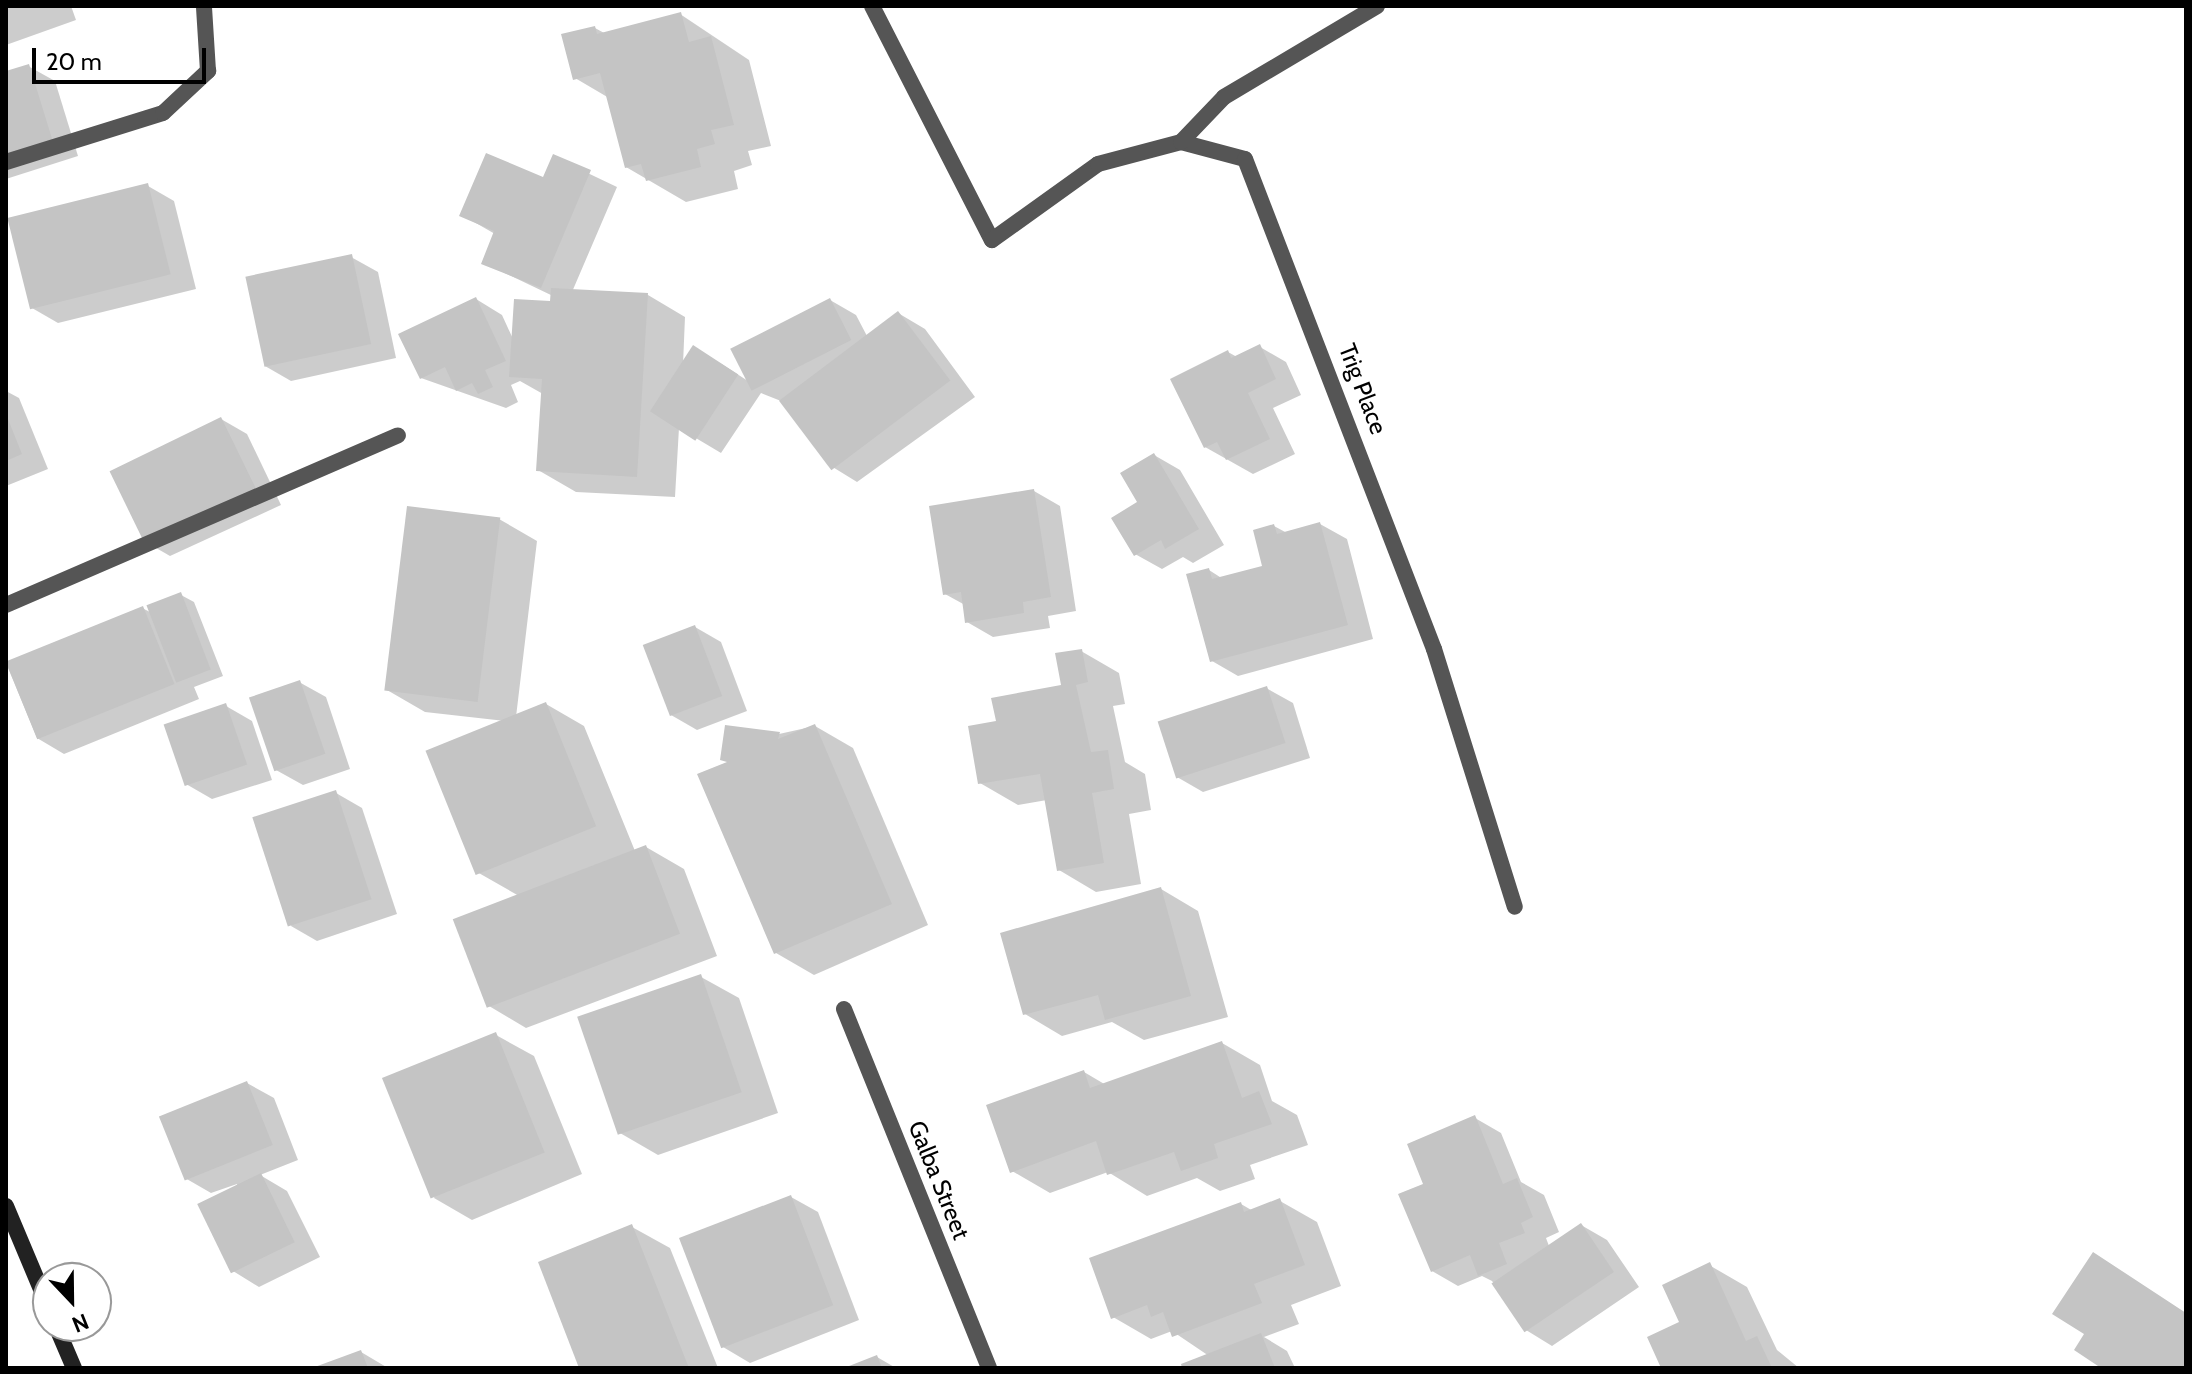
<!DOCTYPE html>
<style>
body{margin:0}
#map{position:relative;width:2192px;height:1374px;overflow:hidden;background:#fff;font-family:Cabin,sans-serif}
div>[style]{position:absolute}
.shadow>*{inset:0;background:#0003}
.building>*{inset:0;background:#c4c4c4;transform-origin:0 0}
.service>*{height:16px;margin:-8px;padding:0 8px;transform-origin:8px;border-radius:8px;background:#555}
.minor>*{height:16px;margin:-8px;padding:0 8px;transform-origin:8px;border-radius:8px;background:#555}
.secondary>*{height:16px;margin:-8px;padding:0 8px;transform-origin:8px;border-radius:8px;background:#222}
span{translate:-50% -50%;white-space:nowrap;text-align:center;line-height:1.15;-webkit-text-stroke:7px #fff;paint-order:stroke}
.street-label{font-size:24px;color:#000}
.frame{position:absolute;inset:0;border:8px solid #000;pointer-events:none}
.north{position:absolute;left:32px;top:1262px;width:80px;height:80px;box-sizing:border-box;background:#fff;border:2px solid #999;border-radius:50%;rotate:158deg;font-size:22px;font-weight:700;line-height:32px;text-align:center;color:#000}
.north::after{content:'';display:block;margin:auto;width:28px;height:36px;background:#000;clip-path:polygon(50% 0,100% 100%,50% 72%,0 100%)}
.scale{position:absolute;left:32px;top:48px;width:174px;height:36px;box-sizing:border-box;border:4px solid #000;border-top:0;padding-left:10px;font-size:24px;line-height:28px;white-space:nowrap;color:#000;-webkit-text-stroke:6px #fff;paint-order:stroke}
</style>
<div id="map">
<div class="shadow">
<i style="clip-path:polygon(6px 6px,71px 6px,76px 20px,6px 45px)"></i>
<i style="clip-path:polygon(680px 14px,749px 60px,771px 146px,748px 151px,752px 165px,734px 171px,738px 189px,686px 202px,626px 167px,609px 98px,575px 78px,595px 28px,606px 34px)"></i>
<i style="clip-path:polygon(28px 66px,55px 81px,78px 156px,6px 179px,6px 73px)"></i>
<i style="clip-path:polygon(554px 157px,617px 187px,572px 292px,648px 295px,685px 317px,683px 365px,720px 363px,748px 381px,830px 300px,856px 315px,867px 336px,898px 313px,925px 329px,975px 397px,857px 482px,831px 466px,781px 401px,761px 393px,721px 453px,679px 428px,675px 497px,576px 492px,538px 470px,543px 394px,520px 381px,511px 385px,518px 402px,506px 408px,421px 378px,476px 299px,502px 315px,513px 339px,552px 303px,553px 296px,484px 263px,495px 234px,462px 215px,544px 180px)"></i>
<i style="clip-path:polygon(148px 186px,174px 201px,196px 289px,58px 323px,32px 308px)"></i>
<i style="clip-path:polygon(351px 257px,378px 272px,396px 358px,291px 381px,265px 366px)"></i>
<i style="clip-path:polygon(1260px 347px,1286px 362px,1301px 395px,1273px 408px,1295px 454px,1253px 474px,1205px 447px,1228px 352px,1237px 357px)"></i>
<i style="clip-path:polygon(6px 391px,19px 398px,48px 469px,6px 486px)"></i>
<i style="clip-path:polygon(221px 419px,247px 434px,281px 505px,170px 556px,144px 541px)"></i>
<i style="clip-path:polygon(1154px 455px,1180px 470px,1224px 545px,1193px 563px,1183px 557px,1162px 569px,1135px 554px)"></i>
<i style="clip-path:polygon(1034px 491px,1060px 506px,1076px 611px,1048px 616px,1050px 628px,993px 637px,967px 622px,965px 605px,945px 594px)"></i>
<i style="clip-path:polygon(499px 519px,537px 541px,516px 717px,546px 704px,584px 726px,635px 851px,646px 847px,684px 869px,717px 956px,526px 1028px,489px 1006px,519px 896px,477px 872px,505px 721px,425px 712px,387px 690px)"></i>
<i style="clip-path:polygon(1320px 524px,1347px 539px,1373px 639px,1238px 676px,1212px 661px,1209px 570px,1223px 579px,1265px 568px,1274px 526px,1287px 533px)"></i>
<i style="clip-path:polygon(181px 595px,194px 602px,223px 676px,194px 687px,199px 699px,64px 754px,37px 738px,6px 663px,142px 608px,152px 613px)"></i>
<i style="clip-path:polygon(695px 627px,721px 642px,747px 711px,697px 730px,671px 715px)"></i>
<i style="clip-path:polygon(1081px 651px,1119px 673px,1125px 704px,1113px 706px,1125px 762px,1145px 774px,1151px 810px,1129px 814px,1141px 884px,1096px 892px,1059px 870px,1047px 800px,1018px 805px,980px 783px,998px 722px,1063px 687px)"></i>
<i style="clip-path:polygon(299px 682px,326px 697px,350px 769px,303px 785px,276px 770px)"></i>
<i style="clip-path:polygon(1266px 688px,1293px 703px,1310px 758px,1203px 792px,1177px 777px)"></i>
<i style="clip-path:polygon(226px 706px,252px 721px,272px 780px,212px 799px,186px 784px)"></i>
<i style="clip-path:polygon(815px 726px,853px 748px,928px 925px,814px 975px,776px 953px,729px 763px,779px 734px)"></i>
<i style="clip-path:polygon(336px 793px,362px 808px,397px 914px,317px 941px,291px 926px)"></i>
<i style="clip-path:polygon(1161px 889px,1198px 911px,1228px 1017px,1144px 1040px,1112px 1022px,1062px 1036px,1025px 1014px)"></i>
<i style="clip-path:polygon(701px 977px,739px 998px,778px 1113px,658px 1155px,620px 1133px)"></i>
<i style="clip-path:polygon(496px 1035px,534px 1056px,582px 1174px,472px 1220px,434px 1198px)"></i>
<i style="clip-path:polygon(1222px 1043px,1260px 1065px,1272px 1101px,1297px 1115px,1308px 1145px,1250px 1165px,1255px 1179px,1220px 1191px,1197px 1178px,1147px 1196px,1108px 1172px,1050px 1193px,1012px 1171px,1084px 1072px,1106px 1085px)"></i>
<i style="clip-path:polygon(247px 1083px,274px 1098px,298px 1160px,260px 1175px,287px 1191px,320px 1257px,259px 1287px,233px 1271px,237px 1184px,211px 1193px,185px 1178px)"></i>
<i style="clip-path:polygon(1475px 1118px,1501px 1133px,1521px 1182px,1544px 1195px,1559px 1232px,1546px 1238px,1549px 1246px,1581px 1225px,1607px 1240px,1639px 1287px,1552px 1346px,1526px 1330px,1492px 1281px,1482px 1276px,1458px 1286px,1432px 1271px,1426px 1185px)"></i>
<i style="clip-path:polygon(791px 1197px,818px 1212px,859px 1320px,750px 1363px,723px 1347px)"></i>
<i style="clip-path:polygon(1280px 1201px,1317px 1222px,1341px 1286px,1291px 1305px,1299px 1324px,1264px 1337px,1287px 1351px,1295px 1368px,1185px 1368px,1209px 1356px,1172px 1331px,1151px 1339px,1113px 1317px,1241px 1204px,1253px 1211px)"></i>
<i style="clip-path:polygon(632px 1227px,670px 1248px,718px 1368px,581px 1368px)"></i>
<i style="clip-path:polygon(1709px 1265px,1747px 1287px,1777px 1350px,1799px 1368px,1664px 1368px)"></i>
<i style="clip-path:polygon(361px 1352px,388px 1368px,317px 1368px)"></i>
<i style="clip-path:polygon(877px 1357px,896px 1368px,849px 1368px)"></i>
</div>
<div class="building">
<i style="clip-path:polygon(681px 12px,689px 42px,711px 36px,734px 125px,711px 130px,715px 144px,697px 149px,701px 167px,646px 181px,641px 164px,625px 168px,600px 73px,573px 80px,561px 34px,595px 26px,597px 34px)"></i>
<i style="clip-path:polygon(29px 64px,53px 142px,6px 156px,6px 71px)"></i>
<i style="clip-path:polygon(486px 153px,543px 177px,553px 154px,591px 170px,541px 288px,481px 264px,494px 231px,459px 216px)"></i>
<i style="left:148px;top:183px;width:94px;height:145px;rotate:76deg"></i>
<i style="left:352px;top:254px;width:92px;height:109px;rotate:78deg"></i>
<i style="clip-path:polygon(551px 288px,648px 293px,637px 477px,536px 471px,542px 379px,509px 377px,514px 299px,550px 301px)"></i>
<i style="clip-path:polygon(476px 297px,506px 361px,485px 370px,493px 387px,478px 394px,472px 383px,456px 391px,445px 367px,420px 379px,398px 334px)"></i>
<i style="left:830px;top:298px;width:47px;height:112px;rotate:63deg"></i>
<i style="left:898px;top:311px;width:87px;height:149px;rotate:53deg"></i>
<i style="clip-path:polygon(1260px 344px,1276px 379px,1248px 393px,1270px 439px,1226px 460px,1217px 442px,1204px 448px,1170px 379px,1228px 350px,1231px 358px)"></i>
<i style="left:693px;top:345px;width:54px;height:79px;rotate:33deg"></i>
<i style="clip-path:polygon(6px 414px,22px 454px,6px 461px)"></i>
<i style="left:221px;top:417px;width:81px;height:124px;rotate:64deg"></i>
<i style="clip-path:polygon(1154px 453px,1199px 529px,1165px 549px,1161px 540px,1134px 556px,1111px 518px,1137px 502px,1120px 473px)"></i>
<i style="clip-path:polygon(1034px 489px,1051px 597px,1023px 602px,1024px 613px,965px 623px,961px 592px,943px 595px,929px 506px)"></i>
<i style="left:407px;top:506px;width:94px;height:186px;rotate:7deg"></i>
<i style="clip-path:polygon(1320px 522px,1348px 625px,1210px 662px,1186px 574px,1209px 568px,1212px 579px,1262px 566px,1253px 530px,1274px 524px,1277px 534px)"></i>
<i style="left:181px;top:592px;width:83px;height:37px;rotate:69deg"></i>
<i style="left:143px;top:606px;width:84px;height:148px;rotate:68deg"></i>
<i style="left:695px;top:625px;width:76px;height:56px;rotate:69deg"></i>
<i style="clip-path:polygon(1082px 649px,1088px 682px,1076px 685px,1091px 752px,1108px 750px,1114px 789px,1092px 793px,1104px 863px,1057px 871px,1040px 774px,978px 784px,968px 726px,996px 721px,991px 698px,1061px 685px,1055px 653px)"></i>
<i style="left:300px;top:680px;width:78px;height:54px;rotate:71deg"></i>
<i style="left:1267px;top:686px;width:60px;height:115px;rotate:72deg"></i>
<i style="left:546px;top:702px;width:134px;height:130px;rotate:68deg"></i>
<i style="left:226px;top:703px;width:65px;height:66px;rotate:71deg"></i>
<i style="clip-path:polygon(815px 724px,892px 904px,774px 954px,697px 774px,727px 762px,720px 760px,725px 725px,780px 732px,778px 739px)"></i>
<i style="left:336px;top:790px;width:115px;height:88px;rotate:72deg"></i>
<i style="left:646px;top:845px;width:95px;height:207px;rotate:69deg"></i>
<i style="clip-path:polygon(1161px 887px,1191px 996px,1105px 1020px,1098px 995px,1023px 1015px,1000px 933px)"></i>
<i style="left:701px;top:974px;width:125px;height:131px;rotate:71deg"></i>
<i style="left:496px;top:1032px;width:130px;height:123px;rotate:68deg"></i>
<i style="clip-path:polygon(1222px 1041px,1242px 1098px,1259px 1091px,1272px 1124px,1214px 1144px,1218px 1158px,1181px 1171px,1174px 1152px,1107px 1175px,1096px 1141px,1010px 1173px,986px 1105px,1084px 1070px,1090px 1088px)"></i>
<i style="left:247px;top:1081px;width:69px;height:95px;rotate:68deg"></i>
<i style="clip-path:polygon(1475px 1115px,1503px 1184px,1517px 1178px,1533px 1217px,1521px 1223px,1525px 1233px,1499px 1243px,1507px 1264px,1478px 1276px,1470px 1255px,1431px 1272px,1398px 1194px,1423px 1184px,1407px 1144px)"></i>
<i style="left:261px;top:1173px;width:77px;height:71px;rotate:64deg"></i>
<i style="left:791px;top:1195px;width:118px;height:120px;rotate:69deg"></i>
<i style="clip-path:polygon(1280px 1198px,1305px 1265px,1254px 1284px,1262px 1303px,1172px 1337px,1163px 1312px,1151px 1317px,1147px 1305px,1111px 1319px,1089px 1258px,1241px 1202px,1244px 1212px)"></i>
<i style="left:1581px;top:1223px;width:59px;height:108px;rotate:56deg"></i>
<i style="clip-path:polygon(632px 1224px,689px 1368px,579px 1368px,538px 1262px)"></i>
<i style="clip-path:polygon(2093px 1252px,2186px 1313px,2186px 1368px,2101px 1368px,2074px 1350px,2084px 1334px,2052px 1314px)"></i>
<i style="clip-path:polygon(1710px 1262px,1746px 1341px,1757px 1336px,1772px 1368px,1661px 1368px,1647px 1337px,1679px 1322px,1662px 1285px)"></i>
<i style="clip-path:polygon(1261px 1333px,1275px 1368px,1182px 1368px,1181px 1364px)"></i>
<i style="clip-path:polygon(361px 1350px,368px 1368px,312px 1368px)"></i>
<i style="clip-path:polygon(877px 1355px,882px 1368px,844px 1368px)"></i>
</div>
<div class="service">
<i style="left:6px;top:162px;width:164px;rotate:-17.3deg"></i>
<i style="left:163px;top:113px;width:62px;rotate:-43deg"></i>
<i style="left:208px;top:71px;width:63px;rotate:-93.6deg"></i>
<i style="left:6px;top:605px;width:427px;rotate:-23.4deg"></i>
</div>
<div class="minor">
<i style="left:872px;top:6px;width:263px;rotate:62.9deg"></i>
<i style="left:992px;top:240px;width:130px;rotate:-35.6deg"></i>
<i style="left:1098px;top:164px;width:86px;rotate:-14.8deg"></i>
<i style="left:1181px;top:142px;width:66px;rotate:14.9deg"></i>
<i style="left:1245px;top:159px;width:525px;rotate:68.91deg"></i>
<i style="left:1434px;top:649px;width:270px;rotate:72.6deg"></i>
<i style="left:1181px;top:142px;width:62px;rotate:-46.3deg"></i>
<i style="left:1224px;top:97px;width:178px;rotate:-30.7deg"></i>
<i style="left:844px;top:1009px;width:387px;rotate:68deg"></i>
</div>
<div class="secondary">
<i style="left:6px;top:1206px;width:108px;rotate:67.2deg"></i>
<i style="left:56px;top:1326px;width:46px;rotate:66.8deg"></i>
</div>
<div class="street-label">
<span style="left:1363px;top:389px;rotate:69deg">Trig Place</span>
<span style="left:939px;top:1180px;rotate:68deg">Galba Street</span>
</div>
<div class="frame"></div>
<div class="north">N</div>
<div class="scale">20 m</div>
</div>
